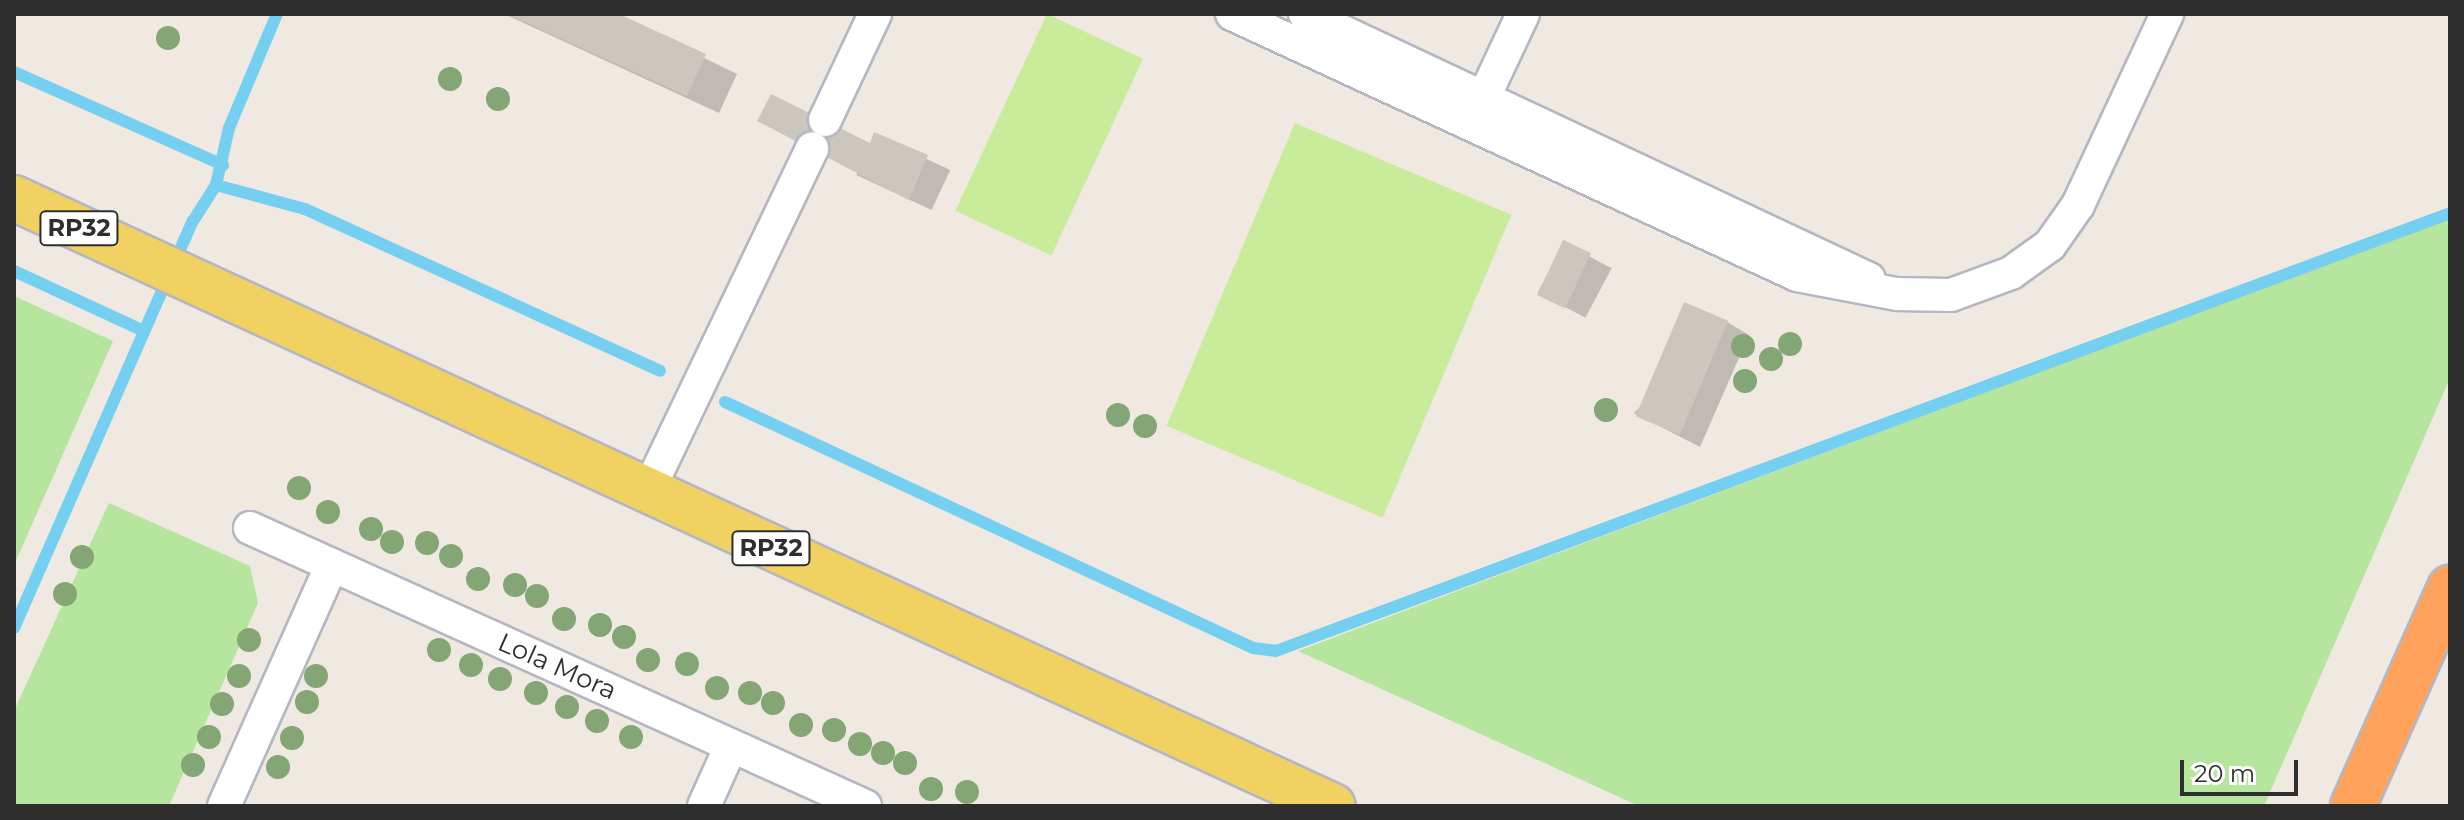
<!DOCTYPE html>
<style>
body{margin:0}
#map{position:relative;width:2464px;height:820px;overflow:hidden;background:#efe9e1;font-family:Montserrat,sans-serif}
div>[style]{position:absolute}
.green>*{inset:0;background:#b6e59e}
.pitch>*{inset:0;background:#c9ec9a;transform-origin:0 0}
.shadow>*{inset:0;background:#0003;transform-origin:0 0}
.stream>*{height:12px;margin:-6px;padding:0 6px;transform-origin:6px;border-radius:6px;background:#75cff0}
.building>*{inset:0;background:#cbc7bf;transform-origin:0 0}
.roads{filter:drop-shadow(2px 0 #b4b7c1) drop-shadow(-2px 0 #b4b7c1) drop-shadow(0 2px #b4b7c1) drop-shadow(0 -2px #b4b7c1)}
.street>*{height:32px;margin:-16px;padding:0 16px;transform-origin:16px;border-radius:16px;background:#fff}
.primary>*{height:44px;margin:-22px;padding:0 22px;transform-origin:22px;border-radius:22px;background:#f2d163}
.highway>*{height:44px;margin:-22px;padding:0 22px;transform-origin:22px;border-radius:22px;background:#ffa35c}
.trees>*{width:24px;height:24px;margin:-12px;border-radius:50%;background:#84a574}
span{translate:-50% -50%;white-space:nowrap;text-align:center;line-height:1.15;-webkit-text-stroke:6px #fff;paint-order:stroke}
.shield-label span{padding:2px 6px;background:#fff;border:2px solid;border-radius:6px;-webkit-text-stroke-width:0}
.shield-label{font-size:24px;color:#2e2e2e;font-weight:700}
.street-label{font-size:26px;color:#2e2e2e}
.frame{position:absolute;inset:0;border:16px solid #2e2e2e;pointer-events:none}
.scale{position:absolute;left:2180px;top:760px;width:118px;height:36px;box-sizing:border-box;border:4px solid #2e2e2e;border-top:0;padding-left:10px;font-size:24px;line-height:28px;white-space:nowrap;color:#2e2e2e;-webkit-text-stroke:6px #fff;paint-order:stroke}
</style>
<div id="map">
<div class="green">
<i style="clip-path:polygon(2450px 217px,2450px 378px,2264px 806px,1639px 806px,1298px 651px)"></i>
<i style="clip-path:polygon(14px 296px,113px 341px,14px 565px)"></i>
<i style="clip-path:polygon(109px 503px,250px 566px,258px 603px,169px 806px,14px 806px,14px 711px)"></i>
</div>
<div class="pitch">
<i style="left:1047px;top:14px;width:106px;height:217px;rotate:25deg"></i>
<i style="left:1295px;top:123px;width:235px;height:329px;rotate:23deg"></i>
</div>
<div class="shadow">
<i style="clip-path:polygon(504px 14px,614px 14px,737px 74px,719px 113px)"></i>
<i style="left:875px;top:135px;width:83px;height:44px;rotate:25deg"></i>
<i style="left:1564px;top:243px;width:54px;height:56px;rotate:28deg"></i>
<i style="clip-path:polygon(1727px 322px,1749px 335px,1700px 447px,1634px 413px)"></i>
</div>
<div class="stream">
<i style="left:14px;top:72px;width:229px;rotate:24deg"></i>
<i style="left:216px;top:185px;width:92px;rotate:15.1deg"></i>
<i style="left:305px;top:209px;width:390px;rotate:24.5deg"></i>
<i style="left:14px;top:271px;width:143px;rotate:24.8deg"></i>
<i style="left:725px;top:402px;width:582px;rotate:24.98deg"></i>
<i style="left:1253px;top:648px;width:23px;rotate:7deg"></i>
<i style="left:1276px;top:651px;width:1253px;rotate:-20.46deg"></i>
<i style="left:14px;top:628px;width:445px;rotate:-66.3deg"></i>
<i style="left:193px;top:221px;width:43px;rotate:-57.4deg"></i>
<i style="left:216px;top:185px;width:58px;rotate:-77.2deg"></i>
<i style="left:229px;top:128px;width:124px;rotate:-67.2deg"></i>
</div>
<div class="building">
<i style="clip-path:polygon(507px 14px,619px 14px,706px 54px,687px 96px)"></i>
<i style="clip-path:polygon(771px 94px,870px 143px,874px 132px,928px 155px,909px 200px,757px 121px)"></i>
<i style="left:1563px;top:240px;width:31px;height:61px;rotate:25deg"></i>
<i style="left:1684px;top:302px;width:48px;height:124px;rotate:23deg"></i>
</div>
<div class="roads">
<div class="street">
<i style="left:1232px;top:14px;width:622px;rotate:24.79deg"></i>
<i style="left:1797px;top:275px;width:102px;rotate:10.8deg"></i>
<i style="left:1897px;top:294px;width:54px;rotate:1.1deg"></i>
<i style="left:1951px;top:295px;width:64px;rotate:-20.1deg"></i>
<i style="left:2011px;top:273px;width:48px;rotate:-35.7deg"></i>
<i style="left:2050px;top:245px;width:49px;rotate:-55deg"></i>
<i style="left:2078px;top:205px;width:211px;rotate:-65deg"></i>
<i style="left:1305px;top:14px;width:623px;rotate:25.17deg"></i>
<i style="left:1476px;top:114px;width:110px;rotate:-64.8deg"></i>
<i style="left:825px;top:120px;width:117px;rotate:-64.7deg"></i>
<i style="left:648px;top:491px;width:380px;rotate:-64.4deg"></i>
<i style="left:250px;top:528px;width:675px;rotate:24.32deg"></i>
<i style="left:224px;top:806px;width:264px;rotate:-65.9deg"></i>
<i style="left:704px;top:806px;width:66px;rotate:-65.8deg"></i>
</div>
<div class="primary">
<i style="left:14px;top:198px;width:1452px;rotate:24.75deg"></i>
</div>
<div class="highway">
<i style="left:2353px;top:806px;width:239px;rotate:-66deg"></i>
</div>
</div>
<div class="trees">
<i style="left:168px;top:38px"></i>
<i style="left:450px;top:79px"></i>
<i style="left:498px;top:99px"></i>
<i style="left:1790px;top:344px"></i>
<i style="left:1743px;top:346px"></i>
<i style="left:1771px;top:359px"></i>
<i style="left:1745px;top:381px"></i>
<i style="left:1606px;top:410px"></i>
<i style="left:1118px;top:415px"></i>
<i style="left:1145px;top:426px"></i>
<i style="left:299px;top:488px"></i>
<i style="left:328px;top:512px"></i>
<i style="left:371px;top:529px"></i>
<i style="left:392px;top:542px"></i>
<i style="left:427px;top:543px"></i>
<i style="left:451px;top:556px"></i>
<i style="left:82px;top:557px"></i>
<i style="left:478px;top:579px"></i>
<i style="left:515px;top:585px"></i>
<i style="left:65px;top:594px"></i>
<i style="left:537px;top:596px"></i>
<i style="left:564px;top:619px"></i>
<i style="left:600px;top:625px"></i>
<i style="left:624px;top:637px"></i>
<i style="left:249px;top:640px"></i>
<i style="left:439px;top:650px"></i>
<i style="left:648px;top:660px"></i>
<i style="left:687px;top:664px"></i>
<i style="left:471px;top:665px"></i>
<i style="left:239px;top:676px"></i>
<i style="left:316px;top:676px"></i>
<i style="left:500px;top:679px"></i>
<i style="left:717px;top:688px"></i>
<i style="left:536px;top:693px"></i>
<i style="left:750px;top:693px"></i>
<i style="left:307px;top:702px"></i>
<i style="left:773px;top:703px"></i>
<i style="left:222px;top:704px"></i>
<i style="left:567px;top:707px"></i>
<i style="left:597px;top:721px"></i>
<i style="left:801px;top:725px"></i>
<i style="left:834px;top:730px"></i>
<i style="left:209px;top:737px"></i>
<i style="left:631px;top:737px"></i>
<i style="left:292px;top:738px"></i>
<i style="left:860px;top:744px"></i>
<i style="left:883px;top:753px"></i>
<i style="left:905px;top:763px"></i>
<i style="left:193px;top:765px"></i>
<i style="left:278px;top:767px"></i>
<i style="left:931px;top:789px"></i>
<i style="left:967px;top:792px"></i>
</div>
<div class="shield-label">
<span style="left:79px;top:228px">RP32</span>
<span style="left:771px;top:548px">RP32</span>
</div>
<div class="street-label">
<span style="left:557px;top:667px;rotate:24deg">Lola Mora</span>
</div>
<div class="frame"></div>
<div class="scale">20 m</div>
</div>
